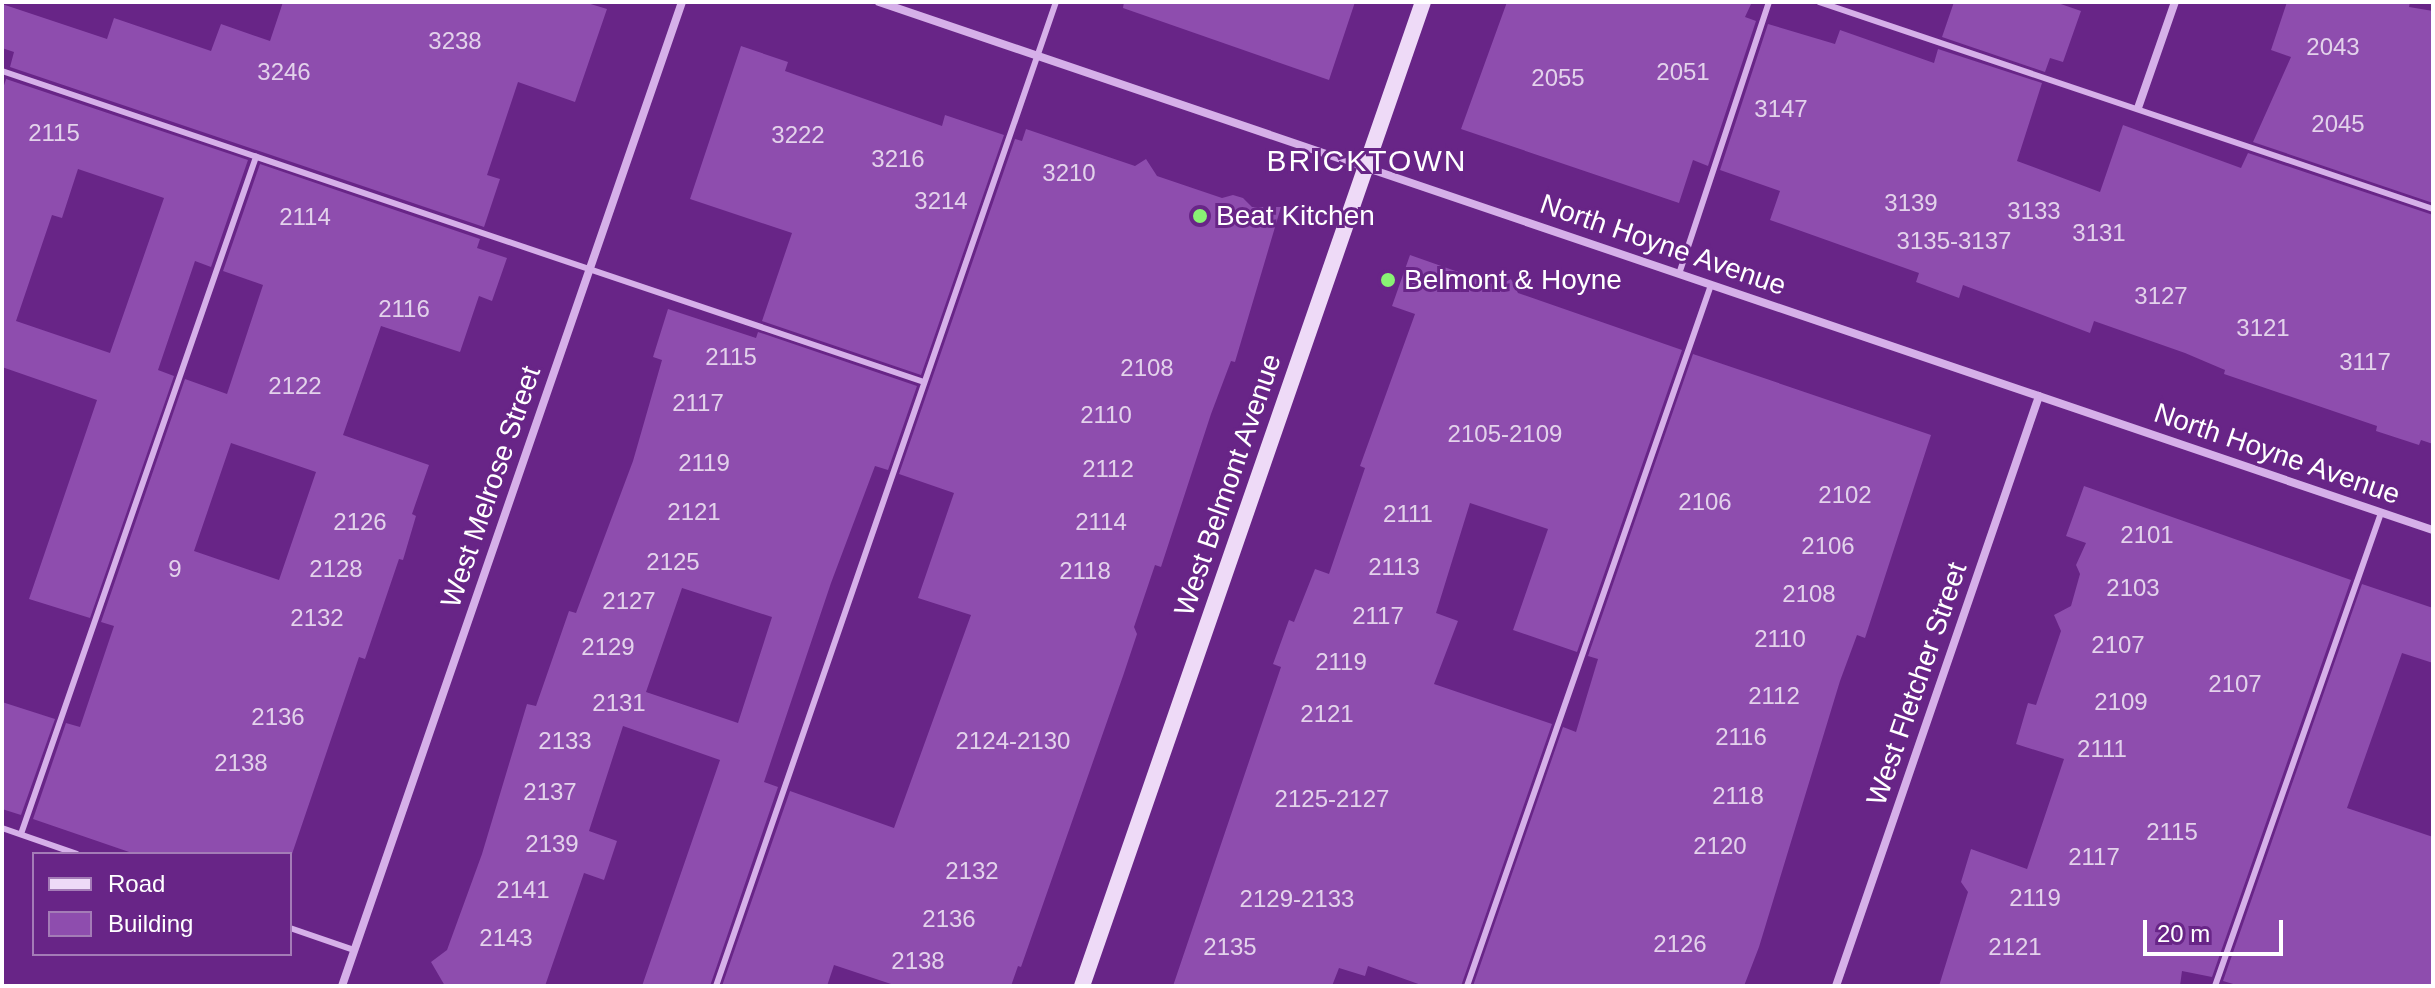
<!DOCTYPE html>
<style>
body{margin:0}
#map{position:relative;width:2435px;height:988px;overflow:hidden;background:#682587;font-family:Arial,sans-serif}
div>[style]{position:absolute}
.building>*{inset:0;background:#8e4dae}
.lane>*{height:6px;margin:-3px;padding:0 3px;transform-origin:3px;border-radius:3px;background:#d6b0e9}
.street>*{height:8px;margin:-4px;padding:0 4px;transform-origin:4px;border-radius:4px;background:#d6b0e9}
.secondary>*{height:16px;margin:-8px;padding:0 8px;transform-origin:8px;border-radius:8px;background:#eedaf7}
.dots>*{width:22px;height:22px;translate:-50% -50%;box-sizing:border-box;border:4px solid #682587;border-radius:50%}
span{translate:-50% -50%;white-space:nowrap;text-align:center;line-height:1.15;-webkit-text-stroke:6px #682587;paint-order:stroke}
.number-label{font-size:24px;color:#e3d2eb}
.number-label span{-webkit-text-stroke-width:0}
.poi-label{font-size:28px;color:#fff}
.left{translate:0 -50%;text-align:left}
.street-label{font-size:28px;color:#fff}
.neighbourhood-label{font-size:30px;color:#fff;letter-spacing:2px}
.frame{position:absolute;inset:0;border:4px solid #fff;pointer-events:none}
.legend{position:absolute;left:32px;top:852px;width:260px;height:104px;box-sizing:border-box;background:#682587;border:2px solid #a47cb7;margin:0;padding:10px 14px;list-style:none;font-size:24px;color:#fff}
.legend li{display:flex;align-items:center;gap:16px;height:40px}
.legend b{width:40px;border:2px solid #a47cb7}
.scale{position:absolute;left:2143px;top:920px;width:140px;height:36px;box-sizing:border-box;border:4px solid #fff;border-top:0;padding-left:10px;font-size:24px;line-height:28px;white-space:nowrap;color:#fff;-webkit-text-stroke:6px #682587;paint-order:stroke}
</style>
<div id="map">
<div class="building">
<i style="clip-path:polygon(283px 2px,584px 2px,607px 9px,575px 102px,518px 82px,487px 175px,500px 179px,484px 227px,10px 67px,14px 52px,2px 48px,2px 4px,107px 39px,114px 18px,211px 51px,221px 24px,270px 41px)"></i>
<i style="clip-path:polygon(1124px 2px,1355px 2px,1329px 80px,1123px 8px)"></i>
<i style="clip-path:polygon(1507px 2px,1752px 2px,1745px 17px,1756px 21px,1708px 166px,1693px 160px,1679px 203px,1461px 129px)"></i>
<i style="clip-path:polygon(1954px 2px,2055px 2px,2081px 11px,2063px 62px,2050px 58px,2045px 72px,1942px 37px)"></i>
<i style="clip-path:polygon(2287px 2px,2410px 2px,2409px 7px,2433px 11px,2433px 203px,2253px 142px,2291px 57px,2271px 50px)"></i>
<i style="clip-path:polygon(1768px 24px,1835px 44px,1840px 30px,1934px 63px,1938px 49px,2042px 83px,2017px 161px,2100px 192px,2123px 125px,2241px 168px,2248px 153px,2433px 215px,2433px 444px,2421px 440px,2419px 445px,2376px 431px,2377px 426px,2224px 374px,2225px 370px,2185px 353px,2094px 321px,2090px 333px,1963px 285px,1959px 298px,1916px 282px,1919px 273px,1770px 220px,1780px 191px,1720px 170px)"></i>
<i style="clip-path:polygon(741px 46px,788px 62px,785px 71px,942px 126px,945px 115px,1004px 135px,921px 375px,762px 321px,792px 233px,690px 199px)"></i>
<i style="clip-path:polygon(evenodd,6px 79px,248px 160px,211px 267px,195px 261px,158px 370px,174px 376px,90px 618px,29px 599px,97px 400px,2px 367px,2px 92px,6px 79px,78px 169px,164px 198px,110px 353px,16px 321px,52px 215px,62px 218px,78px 169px)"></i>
<i style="clip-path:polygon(1026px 129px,1135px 166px,1146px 159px,1157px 176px,1222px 198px,1233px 195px,1243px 198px,1252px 207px,1281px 207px,1235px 362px,1231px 361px,1211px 414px,1161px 567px,1155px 565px,1134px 627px,1137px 634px,1123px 676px,1021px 967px,1018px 966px,1011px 986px,897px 986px,834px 965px,827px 986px,722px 986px,790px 791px,894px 828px,971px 615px,918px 598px,954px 493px,899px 474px,1015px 139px,1022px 141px)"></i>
<i style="clip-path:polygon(evenodd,260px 164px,480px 239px,477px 248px,507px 258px,492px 301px,479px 296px,460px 352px,381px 326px,343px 435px,429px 465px,412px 514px,416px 516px,403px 560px,399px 559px,365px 659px,359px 657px,292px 854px,135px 854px,33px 819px,66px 723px,80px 727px,114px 626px,101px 622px,185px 379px,227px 394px,263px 285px,223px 271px,260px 164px,231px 443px,316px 472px,279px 580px,194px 551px,231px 443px)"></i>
<i style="clip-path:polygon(1410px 255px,1498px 286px,1511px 279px,1518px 293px,1682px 350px,1577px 652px,1513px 630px,1548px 529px,1470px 503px,1436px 613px,1458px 621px,1434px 684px,1552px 724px,1461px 986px,1424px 986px,1368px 966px,1365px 976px,1339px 968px,1332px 986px,1173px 986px,1281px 667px,1273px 664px,1289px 620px,1294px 622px,1315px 569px,1329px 574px,1365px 468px,1360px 466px,1415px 314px,1392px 306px)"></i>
<i style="clip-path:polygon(evenodd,668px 309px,756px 338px,758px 332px,917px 386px,888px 470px,875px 466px,831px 583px,764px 782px,778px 787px,710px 986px,642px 986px,720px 760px,623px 726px,589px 831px,617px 841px,604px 880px,584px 873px,545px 986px,445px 986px,431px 962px,447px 950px,482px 854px,527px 704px,536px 706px,569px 611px,576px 613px,633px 461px,662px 360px,653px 357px,668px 309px,682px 588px,772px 617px,738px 723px,646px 692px,682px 588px)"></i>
<i style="clip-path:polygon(1693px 354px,1931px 435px,1865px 638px,1857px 635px,1840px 681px,1759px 947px,1744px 986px,1473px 986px,1563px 727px,1576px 732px,1598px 659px,1588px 656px)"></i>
<i style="clip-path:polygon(2084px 486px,2351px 580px,2212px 977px,2182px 971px,2180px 986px,1939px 986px,1968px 892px,1961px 882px,1971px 849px,2027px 869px,2064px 759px,2016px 744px,2028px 703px,2036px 705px,2061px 631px,2054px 615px,2071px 606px,2080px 574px,2076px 565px,2086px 543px,2066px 536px)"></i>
<i style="clip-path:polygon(2362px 584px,2433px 608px,2433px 663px,2402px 653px,2347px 808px,2433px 837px,2433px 986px,2240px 986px,2223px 981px)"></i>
<i style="clip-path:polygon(2px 702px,55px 719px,21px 815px,2px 809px)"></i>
</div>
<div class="lane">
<i style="left:1819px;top:2px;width:648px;rotate:18.63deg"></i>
<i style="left:2px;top:71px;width:973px;rotate:18.64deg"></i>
<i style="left:1679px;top:274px;width:287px;rotate:-71.7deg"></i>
<i style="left:2px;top:828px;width:79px;rotate:19.1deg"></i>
<i style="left:21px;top:834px;width:717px;rotate:-70.86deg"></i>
<i style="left:290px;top:928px;width:68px;rotate:19deg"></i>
<i style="left:716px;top:986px;width:1041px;rotate:-70.94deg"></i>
<i style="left:1467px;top:986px;width:742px;rotate:-70.81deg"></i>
<i style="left:2215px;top:986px;width:501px;rotate:-70.66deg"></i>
</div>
<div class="street">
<i style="left:879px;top:2px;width:1641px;rotate:18.77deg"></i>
<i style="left:2138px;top:108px;width:112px;rotate:-70.8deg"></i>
<i style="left:342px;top:986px;width:1041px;rotate:-70.94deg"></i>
<i style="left:1836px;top:986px;width:624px;rotate:-71.01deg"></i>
</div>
<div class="secondary">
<i style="left:1082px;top:986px;width:1041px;rotate:-70.89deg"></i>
</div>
<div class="dots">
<i style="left:1200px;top:216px;background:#89f274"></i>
<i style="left:1388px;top:280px;background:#89f274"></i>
</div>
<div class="number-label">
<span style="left:455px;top:41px">3238</span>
<span style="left:2333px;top:47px">2043</span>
<span style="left:284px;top:72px">3246</span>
<span style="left:1683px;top:72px">2051</span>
<span style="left:1558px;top:78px">2055</span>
<span style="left:1781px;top:109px">3147</span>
<span style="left:2338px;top:124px">2045</span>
<span style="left:54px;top:133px">2115</span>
<span style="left:798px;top:135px">3222</span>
<span style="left:898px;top:159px">3216</span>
<span style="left:1069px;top:173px">3210</span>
<span style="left:941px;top:201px">3214</span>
<span style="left:1911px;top:203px">3139</span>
<span style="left:2034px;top:211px">3133</span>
<span style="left:305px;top:217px">2114</span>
<span style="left:2099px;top:233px">3131</span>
<span style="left:1954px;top:241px">3135-3137</span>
<span style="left:2161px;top:296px">3127</span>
<span style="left:404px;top:309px">2116</span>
<span style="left:2263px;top:328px">3121</span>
<span style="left:731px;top:357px">2115</span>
<span style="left:2365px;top:362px">3117</span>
<span style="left:1147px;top:368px">2108</span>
<span style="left:295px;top:386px">2122</span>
<span style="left:698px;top:403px">2117</span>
<span style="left:1106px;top:415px">2110</span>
<span style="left:1505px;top:434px">2105-2109</span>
<span style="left:704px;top:463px">2119</span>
<span style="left:1108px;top:469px">2112</span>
<span style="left:1845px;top:495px">2102</span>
<span style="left:1705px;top:502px">2106</span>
<span style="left:694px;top:512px">2121</span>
<span style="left:1408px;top:514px">2111</span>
<span style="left:360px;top:522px">2126</span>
<span style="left:1101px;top:522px">2114</span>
<span style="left:2147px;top:535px">2101</span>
<span style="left:1828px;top:546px">2106</span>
<span style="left:673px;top:562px">2125</span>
<span style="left:1394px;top:567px">2113</span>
<span style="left:175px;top:569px">9</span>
<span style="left:336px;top:569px">2128</span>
<span style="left:1085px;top:571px">2118</span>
<span style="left:2133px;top:588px">2103</span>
<span style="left:1809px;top:594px">2108</span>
<span style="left:629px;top:601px">2127</span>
<span style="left:1378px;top:616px">2117</span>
<span style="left:317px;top:618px">2132</span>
<span style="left:1780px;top:639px">2110</span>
<span style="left:2118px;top:645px">2107</span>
<span style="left:608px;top:647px">2129</span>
<span style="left:1341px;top:662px">2119</span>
<span style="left:2235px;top:684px">2107</span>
<span style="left:1774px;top:696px">2112</span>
<span style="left:2121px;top:702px">2109</span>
<span style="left:619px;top:703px">2131</span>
<span style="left:1327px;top:714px">2121</span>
<span style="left:278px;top:717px">2136</span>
<span style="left:1741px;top:737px">2116</span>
<span style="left:565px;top:741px">2133</span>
<span style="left:1013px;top:741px">2124-2130</span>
<span style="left:2102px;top:749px">2111</span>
<span style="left:241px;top:763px">2138</span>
<span style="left:550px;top:792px">2137</span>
<span style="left:1738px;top:796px">2118</span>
<span style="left:1332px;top:799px">2125-2127</span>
<span style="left:2172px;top:832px">2115</span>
<span style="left:552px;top:844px">2139</span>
<span style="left:1720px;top:846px">2120</span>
<span style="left:2094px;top:857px">2117</span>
<span style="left:972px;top:871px">2132</span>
<span style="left:523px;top:890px">2141</span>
<span style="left:2035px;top:898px">2119</span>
<span style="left:1297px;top:899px">2129-2133</span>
<span style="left:949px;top:919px">2136</span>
<span style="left:506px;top:938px">2143</span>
<span style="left:1680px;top:944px">2126</span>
<span style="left:1230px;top:947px">2135</span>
<span style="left:2015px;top:947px">2121</span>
<span style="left:918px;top:961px">2138</span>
</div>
<div class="poi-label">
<span class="left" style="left:1216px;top:216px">Beat Kitchen</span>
<span class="left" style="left:1404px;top:280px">Belmont &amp; Hoyne</span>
</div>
<div class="street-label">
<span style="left:1663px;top:245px;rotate:19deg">North Hoyne Avenue</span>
<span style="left:2277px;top:454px;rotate:19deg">North Hoyne Avenue</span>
<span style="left:1228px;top:485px;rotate:-71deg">West Belmont Avenue</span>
<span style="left:491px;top:487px;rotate:-71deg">West Melrose Street</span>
<span style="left:1917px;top:684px;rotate:-71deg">West Fletcher Street</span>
</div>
<div class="neighbourhood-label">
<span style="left:1367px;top:161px">BRICKTOWN</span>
</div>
<div class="frame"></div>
<ul class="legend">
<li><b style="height:10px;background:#eedaf7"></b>Road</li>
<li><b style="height:22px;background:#8e4dae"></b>Building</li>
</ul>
<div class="scale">20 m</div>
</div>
